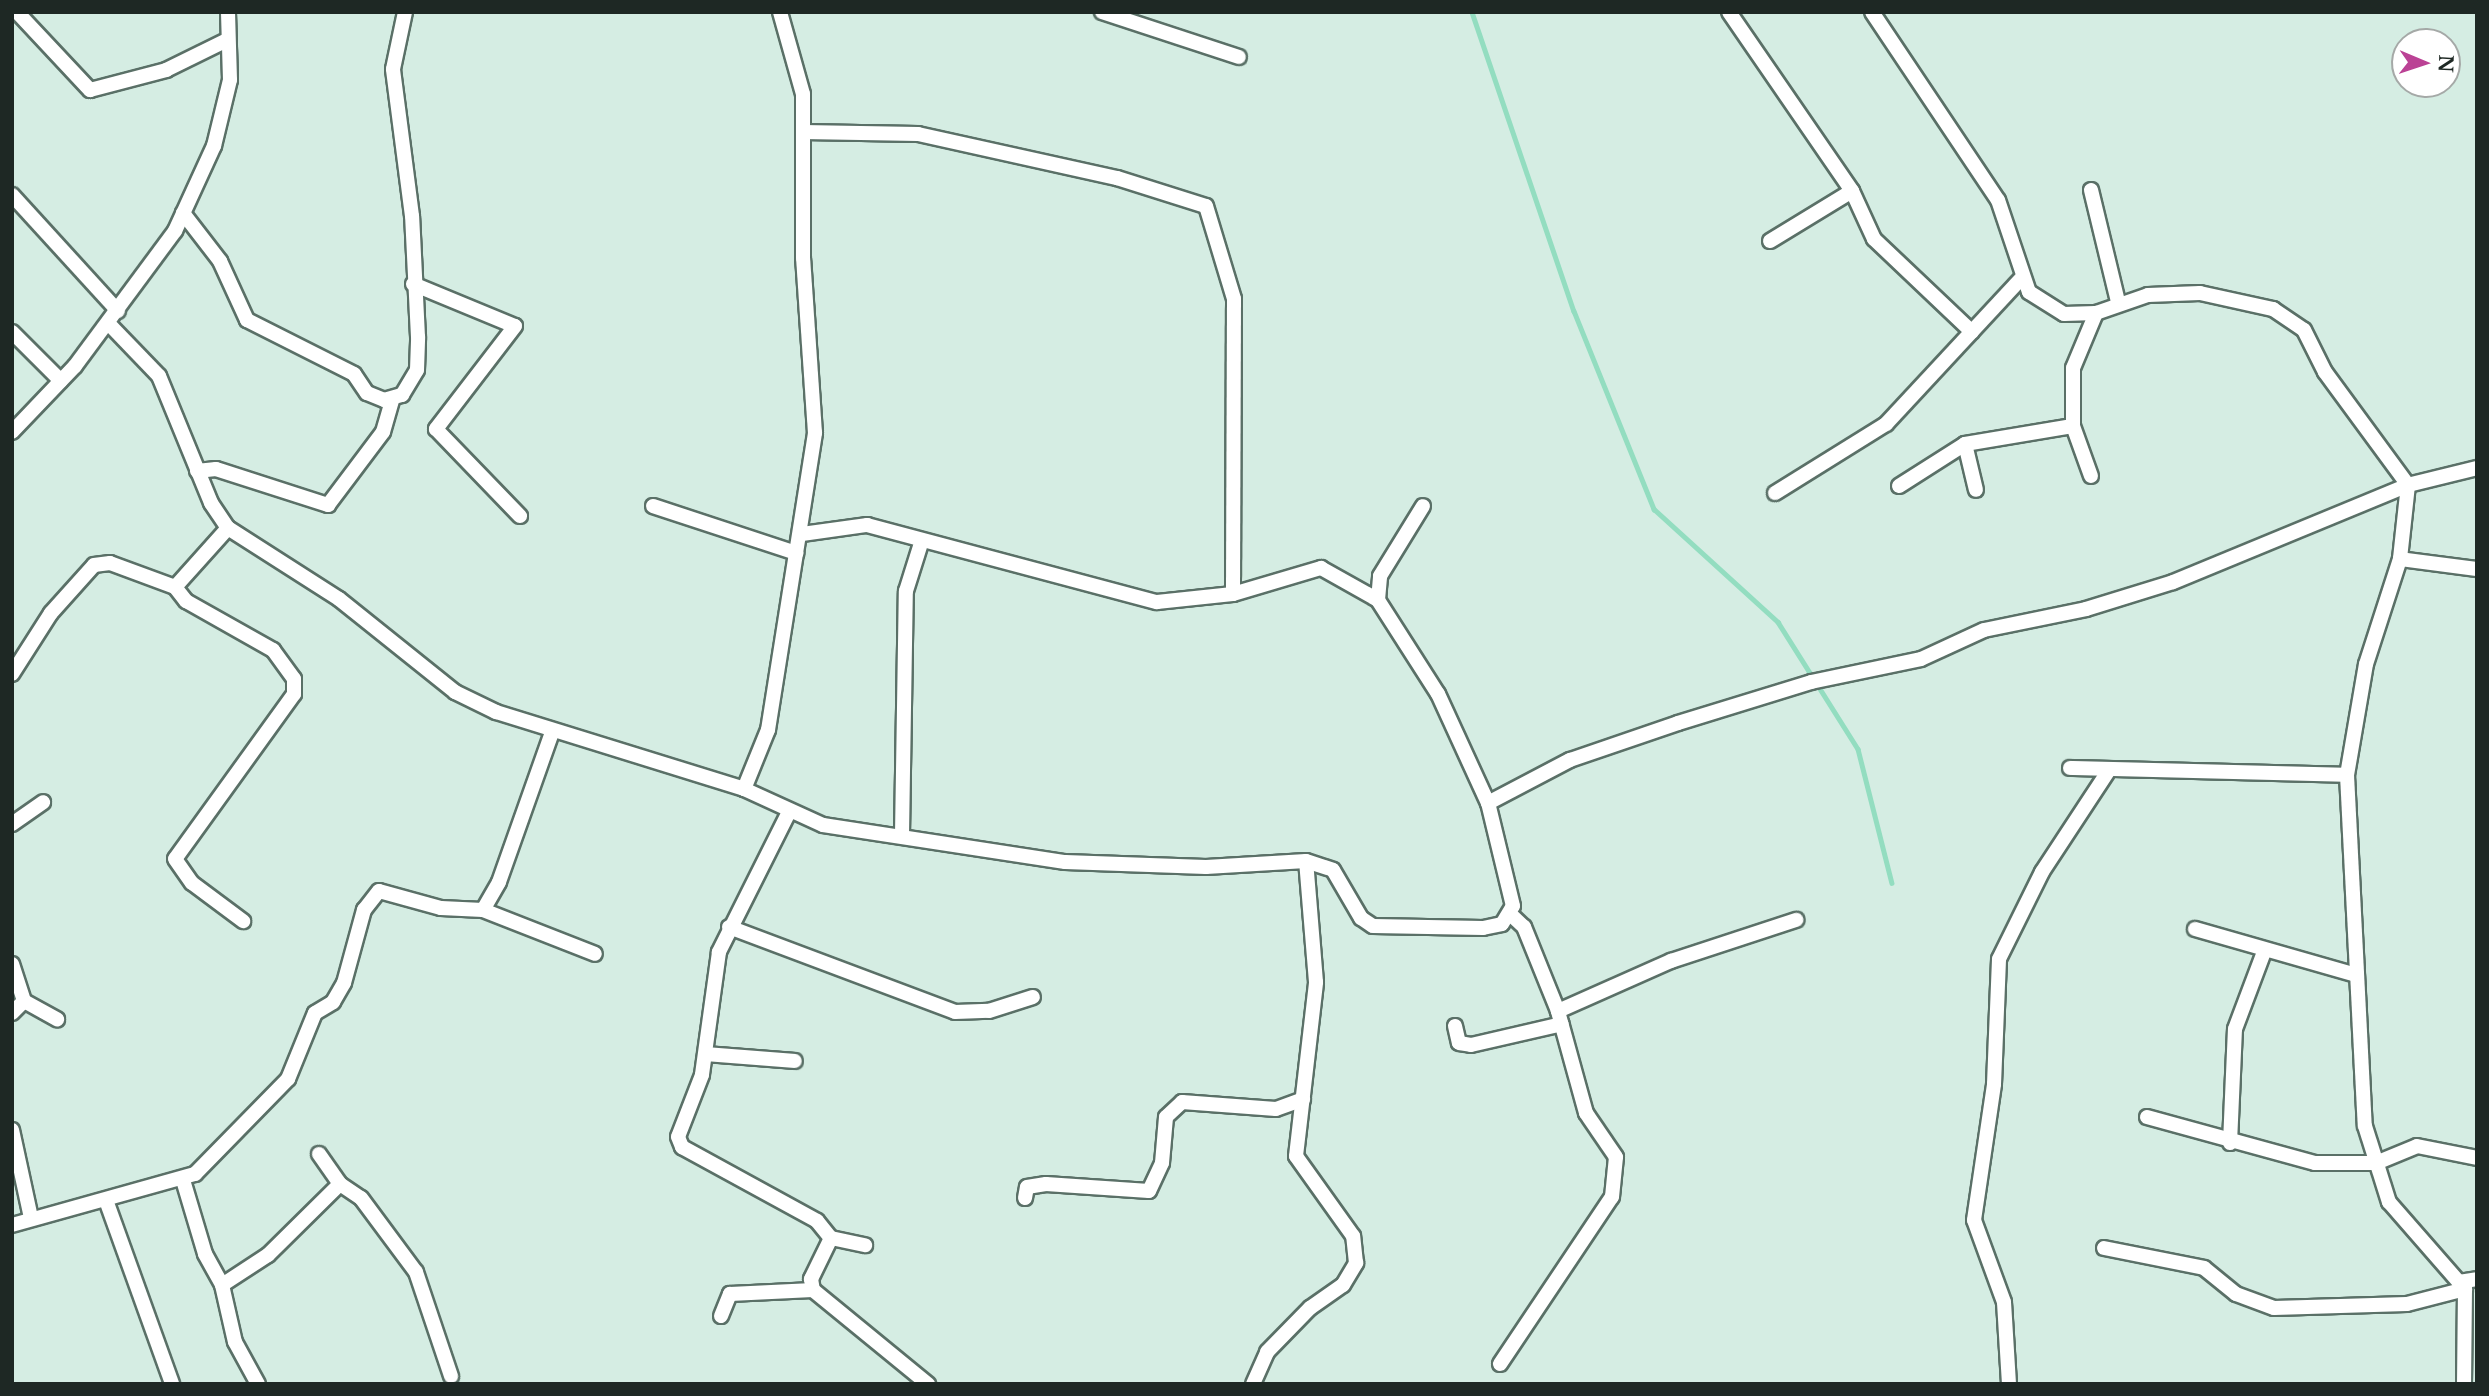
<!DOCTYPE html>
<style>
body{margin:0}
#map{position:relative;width:2489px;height:1396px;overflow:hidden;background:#d5ede3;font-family:"Libre Baskerville",serif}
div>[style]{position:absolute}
.stream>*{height:4.5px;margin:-2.25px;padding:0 2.25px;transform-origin:2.25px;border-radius:2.25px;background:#93ddc0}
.roads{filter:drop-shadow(2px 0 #5a7067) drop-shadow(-2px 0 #5a7067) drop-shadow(0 2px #5a7067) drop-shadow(0 -2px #5a7067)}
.street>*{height:14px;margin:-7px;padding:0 7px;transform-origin:7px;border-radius:7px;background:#fff}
span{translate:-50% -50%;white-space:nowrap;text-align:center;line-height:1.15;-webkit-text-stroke:7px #fff;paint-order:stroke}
.frame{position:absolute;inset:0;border:14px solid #1e2824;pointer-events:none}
.north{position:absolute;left:2391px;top:28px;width:70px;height:70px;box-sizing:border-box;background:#fff;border:2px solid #a5a9a7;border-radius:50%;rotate:92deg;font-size:19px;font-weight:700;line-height:28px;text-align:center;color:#1e2824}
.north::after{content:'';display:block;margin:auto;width:24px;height:32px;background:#bb4295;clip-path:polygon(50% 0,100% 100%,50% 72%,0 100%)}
</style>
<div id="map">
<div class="stream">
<i style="left:1472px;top:12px;width:316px;rotate:71.2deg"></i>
<i style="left:1574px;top:311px;width:214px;rotate:68deg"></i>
<i style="left:1654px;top:509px;width:168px;rotate:42.3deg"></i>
<i style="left:1778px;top:622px;width:150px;rotate:57.8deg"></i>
<i style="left:1858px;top:749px;width:138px;rotate:75.8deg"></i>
</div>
<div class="roads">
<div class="street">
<i style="left:17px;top:12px;width:107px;rotate:46.9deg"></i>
<i style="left:90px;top:90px;width:79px;rotate:-14.7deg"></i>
<i style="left:166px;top:70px;width:68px;rotate:-26.2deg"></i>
<i style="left:1102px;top:12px;width:144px;rotate:18.2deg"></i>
<i style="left:1729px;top:12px;width:217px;rotate:55.5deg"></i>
<i style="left:1852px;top:191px;width:96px;rotate:148.6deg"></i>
<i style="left:1872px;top:12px;width:226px;rotate:56.2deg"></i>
<i style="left:1998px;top:200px;width:97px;rotate:71.4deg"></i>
<i style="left:2029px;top:292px;width:41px;rotate:32.2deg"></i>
<i style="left:2064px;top:314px;width:32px;rotate:-2deg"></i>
<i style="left:2096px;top:313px;width:55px;rotate:-19.1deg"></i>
<i style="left:2148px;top:295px;width:52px;rotate:-2.2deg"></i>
<i style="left:2200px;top:293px;width:75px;rotate:12.4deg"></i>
<i style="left:2273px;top:309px;width:37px;rotate:34deg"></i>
<i style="left:2304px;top:330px;width:47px;rotate:63.4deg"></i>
<i style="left:2325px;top:372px;width:140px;rotate:53.7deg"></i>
<i style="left:803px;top:132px;width:115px;rotate:1deg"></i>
<i style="left:918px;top:134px;width:204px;rotate:12.5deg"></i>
<i style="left:1117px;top:178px;width:93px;rotate:17.5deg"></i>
<i style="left:1206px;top:206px;width:97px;rotate:73.2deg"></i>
<i style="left:1234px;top:299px;width:295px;rotate:90.2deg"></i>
<i style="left:2091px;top:190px;width:115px;rotate:76.4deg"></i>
<i style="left:1852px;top:191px;width:53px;rotate:65.4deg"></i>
<i style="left:1874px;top:239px;width:135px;rotate:43.5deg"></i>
<i style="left:12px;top:195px;width:157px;rotate:47.6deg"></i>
<i style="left:183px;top:213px;width:61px;rotate:52.4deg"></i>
<i style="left:220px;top:261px;width:65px;rotate:65.4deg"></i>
<i style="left:247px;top:320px;width:120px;rotate:26.8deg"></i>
<i style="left:354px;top:374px;width:23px;rotate:56deg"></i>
<i style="left:367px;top:393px;width:18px;rotate:22deg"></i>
<i style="left:384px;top:400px;width:19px;rotate:-16deg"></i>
<i style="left:402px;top:395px;width:29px;rotate:-59deg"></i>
<i style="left:417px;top:370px;width:33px;rotate:-88deg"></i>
<i style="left:418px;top:337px;width:121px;rotate:-92.8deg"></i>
<i style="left:412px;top:216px;width:148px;rotate:-97.4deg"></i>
<i style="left:393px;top:69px;width:58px;rotate:-78.1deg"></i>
<i style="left:413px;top:284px;width:110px;rotate:22.4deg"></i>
<i style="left:515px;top:326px;width:130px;rotate:127.5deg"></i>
<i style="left:436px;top:429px;width:121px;rotate:46deg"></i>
<i style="left:109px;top:324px;width:72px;rotate:46.1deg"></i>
<i style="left:159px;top:376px;width:137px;rotate:67.7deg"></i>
<i style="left:211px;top:503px;width:30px;rotate:56deg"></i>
<i style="left:228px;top:528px;width:132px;rotate:32.6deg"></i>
<i style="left:339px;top:599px;width:149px;rotate:38.7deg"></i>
<i style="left:455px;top:692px;width:46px;rotate:26deg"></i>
<i style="left:496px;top:712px;width:260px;rotate:17.2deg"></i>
<i style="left:744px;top:789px;width:87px;rotate:24.5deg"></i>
<i style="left:823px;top:825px;width:245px;rotate:8.7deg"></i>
<i style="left:1065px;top:862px;width:141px;rotate:2deg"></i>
<i style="left:1206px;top:867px;width:100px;rotate:-3.4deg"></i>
<i style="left:1306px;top:861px;width:28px;rotate:18deg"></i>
<i style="left:1333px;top:870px;width:56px;rotate:59.7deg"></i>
<i style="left:1361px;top:918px;width:14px;rotate:34deg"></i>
<i style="left:1373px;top:926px;width:110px;rotate:1deg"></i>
<i style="left:1483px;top:928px;width:19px;rotate:-12deg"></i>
<i style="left:1502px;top:924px;width:21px;rotate:-59deg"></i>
<i style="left:1513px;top:906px;width:106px;rotate:-103.6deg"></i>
<i style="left:1488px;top:803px;width:120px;rotate:-114.6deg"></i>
<i style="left:1438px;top:694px;width:112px;rotate:-122.6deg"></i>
<i style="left:1378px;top:600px;width:24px;rotate:-85deg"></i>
<i style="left:1380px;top:576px;width:82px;rotate:-58.4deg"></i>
<i style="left:12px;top:332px;width:69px;rotate:45deg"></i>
<i style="left:12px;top:432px;width:91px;rotate:-46.3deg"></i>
<i style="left:75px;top:366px;width:168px;rotate:-53.5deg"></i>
<i style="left:175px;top:231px;width:94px;rotate:-65.4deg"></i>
<i style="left:214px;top:146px;width:68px;rotate:-76.4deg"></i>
<i style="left:230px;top:80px;width:68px;rotate:-91.7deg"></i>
<i style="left:1965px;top:444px;width:47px;rotate:76.6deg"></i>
<i style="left:197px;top:471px;width:19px;rotate:-6deg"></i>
<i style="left:216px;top:469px;width:118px;rotate:17.8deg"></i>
<i style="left:328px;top:505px;width:91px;rotate:-53deg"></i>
<i style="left:383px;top:432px;width:35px;rotate:-74deg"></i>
<i style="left:2091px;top:476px;width:53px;rotate:-109.8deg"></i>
<i style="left:2073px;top:426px;width:58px;rotate:-90deg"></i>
<i style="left:2073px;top:368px;width:60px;rotate:-67.3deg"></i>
<i style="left:2408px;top:485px;width:74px;rotate:96.2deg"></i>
<i style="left:2400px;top:559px;width:110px;rotate:107.9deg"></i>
<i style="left:2366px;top:664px;width:113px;rotate:99.7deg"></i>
<i style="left:2347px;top:775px;width:351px;rotate:87.1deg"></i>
<i style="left:2365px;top:1126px;width:80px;rotate:72.5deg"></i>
<i style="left:2389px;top:1202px;width:116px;rotate:48.9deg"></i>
<i style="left:2465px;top:1289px;width:95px;rotate:90.6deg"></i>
<i style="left:1899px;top:486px;width:78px;rotate:-32.5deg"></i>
<i style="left:1965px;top:444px;width:109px;rotate:-9.5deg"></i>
<i style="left:1775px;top:493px;width:131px;rotate:-31.9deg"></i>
<i style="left:1886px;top:424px;width:197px;rotate:-47.1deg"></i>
<i style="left:653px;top:506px;width:151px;rotate:18.2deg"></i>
<i style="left:228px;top:528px;width:79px;rotate:131.9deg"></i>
<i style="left:175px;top:587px;width:18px;rotate:52deg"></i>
<i style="left:186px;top:601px;width:100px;rotate:29.4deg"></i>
<i style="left:273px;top:650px;width:36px;rotate:54deg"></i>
<i style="left:294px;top:679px;width:15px;rotate:90deg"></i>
<i style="left:294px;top:694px;width:203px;rotate:125.8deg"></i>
<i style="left:175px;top:859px;width:29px;rotate:55deg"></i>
<i style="left:192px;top:883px;width:64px;rotate:36.7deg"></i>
<i style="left:802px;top:534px;width:66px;rotate:-7.9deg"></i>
<i style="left:867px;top:525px;width:300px;rotate:14.9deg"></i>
<i style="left:1157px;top:602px;width:76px;rotate:-6deg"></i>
<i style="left:1233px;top:594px;width:92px;rotate:-16.5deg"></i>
<i style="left:1321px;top:568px;width:65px;rotate:29.3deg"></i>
<i style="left:2400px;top:559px;width:78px;rotate:7.4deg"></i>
<i style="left:12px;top:674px;width:72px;rotate:-57.4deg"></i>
<i style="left:51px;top:613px;width:64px;rotate:-48.1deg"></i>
<i style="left:94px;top:565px;width:16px;rotate:-7deg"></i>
<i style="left:110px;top:563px;width:69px;rotate:20.3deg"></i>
<i style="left:2070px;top:768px;width:277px;rotate:1.4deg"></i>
<i style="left:744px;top:789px;width:64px;rotate:-67.9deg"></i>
<i style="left:768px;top:730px;width:301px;rotate:-81deg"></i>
<i style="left:815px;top:433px;width:175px;rotate:-93.9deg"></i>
<i style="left:803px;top:258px;width:164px;rotate:-90deg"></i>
<i style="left:803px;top:94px;width:85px;rotate:-105.7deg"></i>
<i style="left:1488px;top:803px;width:93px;rotate:-27.7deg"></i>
<i style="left:1570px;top:760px;width:114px;rotate:-18.9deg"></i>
<i style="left:1678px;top:723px;width:139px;rotate:-17.1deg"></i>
<i style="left:1811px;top:682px;width:112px;rotate:-11.8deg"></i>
<i style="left:1921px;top:659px;width:69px;rotate:-24.7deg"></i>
<i style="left:1984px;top:630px;width:104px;rotate:-11.6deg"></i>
<i style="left:2086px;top:609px;width:91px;rotate:-17.2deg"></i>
<i style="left:2173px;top:582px;width:254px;rotate:-22.4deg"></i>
<i style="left:2408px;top:485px;width:71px;rotate:-13.8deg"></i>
<i style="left:789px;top:812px;width:157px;rotate:116.6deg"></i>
<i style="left:719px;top:952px;width:124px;rotate:97.9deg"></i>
<i style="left:702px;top:1075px;width:66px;rotate:111.2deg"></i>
<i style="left:678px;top:1137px;width:11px;rotate:68deg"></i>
<i style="left:682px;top:1147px;width:154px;rotate:28.7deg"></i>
<i style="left:817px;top:1221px;width:22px;rotate:51deg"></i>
<i style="left:831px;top:1238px;width:35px;rotate:12deg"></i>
<i style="left:12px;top:824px;width:38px;rotate:-35deg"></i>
<i style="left:902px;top:835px;width:244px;rotate:-89.1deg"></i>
<i style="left:906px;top:591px;width:50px;rotate:-72.6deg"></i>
<i style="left:483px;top:910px;width:32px;rotate:-60deg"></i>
<i style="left:499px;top:882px;width:159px;rotate:-70.5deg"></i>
<i style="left:729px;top:927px;width:241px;rotate:20.6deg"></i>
<i style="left:955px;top:1012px;width:34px;rotate:-2deg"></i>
<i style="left:989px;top:1011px;width:46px;rotate:-17.7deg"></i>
<i style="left:2195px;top:929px;width:167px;rotate:15.9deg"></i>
<i style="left:12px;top:964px;width:39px;rotate:72deg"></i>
<i style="left:24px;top:1001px;width:38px;rotate:29deg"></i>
<i style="left:1558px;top:1011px;width:124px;rotate:-23.9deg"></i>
<i style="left:1671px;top:961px;width:132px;rotate:-18.2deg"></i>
<i style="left:12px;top:1013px;width:17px;rotate:-45deg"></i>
<i style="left:1455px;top:1026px;width:17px;rotate:77deg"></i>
<i style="left:1459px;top:1043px;width:12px;rotate:9deg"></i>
<i style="left:1471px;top:1045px;width:93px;rotate:-13deg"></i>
<i style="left:706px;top:1054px;width:89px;rotate:4.5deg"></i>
<i style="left:2147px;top:1117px;width:174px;rotate:15.3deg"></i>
<i style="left:2315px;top:1163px;width:61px"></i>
<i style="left:2376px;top:1163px;width:44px;rotate:-22.5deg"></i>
<i style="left:2417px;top:1146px;width:61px;rotate:11.3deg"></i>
<i style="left:12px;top:1130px;width:90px;rotate:77.8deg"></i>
<i style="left:2230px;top:1143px;width:114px;rotate:-87.5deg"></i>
<i style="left:2235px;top:1029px;width:85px;rotate:-69.4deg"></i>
<i style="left:319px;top:1154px;width:37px;rotate:55deg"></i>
<i style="left:183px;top:1180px;width:77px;rotate:73.4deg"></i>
<i style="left:205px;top:1254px;width:35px;rotate:61deg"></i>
<i style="left:222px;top:1285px;width:55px;rotate:-33.1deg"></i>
<i style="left:268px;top:1255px;width:101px;rotate:-44.6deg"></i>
<i style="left:340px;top:1184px;width:25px;rotate:34deg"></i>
<i style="left:361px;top:1198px;width:92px;rotate:53.4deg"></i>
<i style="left:416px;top:1272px;width:110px;rotate:71.4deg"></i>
<i style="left:1025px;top:1198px;width:11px;rotate:-80deg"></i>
<i style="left:1027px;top:1187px;width:19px;rotate:-9deg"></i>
<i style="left:1046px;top:1184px;width:103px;rotate:3.9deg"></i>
<i style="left:1149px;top:1191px;width:31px;rotate:-65deg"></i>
<i style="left:1162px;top:1163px;width:46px;rotate:-85deg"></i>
<i style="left:1166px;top:1117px;width:22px;rotate:-43deg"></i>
<i style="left:1182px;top:1102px;width:94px;rotate:4.3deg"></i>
<i style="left:1276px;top:1109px;width:29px;rotate:-20deg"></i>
<i style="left:107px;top:1203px;width:192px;rotate:70.2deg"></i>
<i style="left:12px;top:1225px;width:190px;rotate:-15.6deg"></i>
<i style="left:195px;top:1174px;width:133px;rotate:-45.6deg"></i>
<i style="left:288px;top:1079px;width:71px;rotate:-67.8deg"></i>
<i style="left:315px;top:1013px;width:21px;rotate:-31deg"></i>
<i style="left:333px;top:1002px;width:22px;rotate:-60deg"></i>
<i style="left:344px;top:983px;width:76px;rotate:-74.7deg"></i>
<i style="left:364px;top:910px;width:24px;rotate:-52deg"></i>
<i style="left:379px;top:891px;width:64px;rotate:15.3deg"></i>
<i style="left:441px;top:908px;width:42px;rotate:2.7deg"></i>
<i style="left:483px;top:910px;width:120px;rotate:21.4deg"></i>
<i style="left:831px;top:1238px;width:46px;rotate:116deg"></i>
<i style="left:811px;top:1279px;width:11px;rotate:80deg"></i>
<i style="left:813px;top:1290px;width:149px;rotate:39.3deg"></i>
<i style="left:2104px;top:1248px;width:102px;rotate:11.3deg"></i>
<i style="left:2204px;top:1268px;width:41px;rotate:39.1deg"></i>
<i style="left:2236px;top:1294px;width:40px;rotate:20.2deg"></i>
<i style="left:2274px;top:1308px;width:133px;rotate:-1.7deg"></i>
<i style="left:2407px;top:1304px;width:60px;rotate:-14.5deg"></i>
<i style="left:2459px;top:1282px;width:18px;rotate:-9deg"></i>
<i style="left:222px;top:1285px;width:58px;rotate:77.2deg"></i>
<i style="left:235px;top:1342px;width:48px;rotate:61.3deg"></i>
<i style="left:721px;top:1316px;width:24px;rotate:-68deg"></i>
<i style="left:730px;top:1294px;width:83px;rotate:-2.8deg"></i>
<i style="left:1500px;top:1364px;width:201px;rotate:-56.2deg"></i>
<i style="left:1612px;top:1197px;width:40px;rotate:-84.3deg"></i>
<i style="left:1616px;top:1157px;width:53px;rotate:-124.3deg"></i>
<i style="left:1586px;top:1113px;width:106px;rotate:-105.4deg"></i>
<i style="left:1558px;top:1011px;width:91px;rotate:-112deg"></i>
<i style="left:1524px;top:927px;width:18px;rotate:-137deg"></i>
<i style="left:1253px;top:1384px;width:35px;rotate:-66deg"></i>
<i style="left:1267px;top:1352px;width:62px;rotate:-45.7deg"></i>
<i style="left:1310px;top:1308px;width:40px;rotate:-34.9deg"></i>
<i style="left:1343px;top:1285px;width:26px;rotate:-59deg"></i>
<i style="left:1356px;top:1263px;width:27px;rotate:-96deg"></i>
<i style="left:1353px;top:1236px;width:98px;rotate:-125.5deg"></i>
<i style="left:1296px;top:1156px;width:175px;rotate:-83.4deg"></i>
<i style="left:1316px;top:982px;width:121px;rotate:-94.7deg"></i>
<i style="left:2009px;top:1384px;width:82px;rotate:-93.5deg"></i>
<i style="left:2004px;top:1302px;width:87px;rotate:-110.1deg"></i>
<i style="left:1974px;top:1220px;width:137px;rotate:-81.6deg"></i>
<i style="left:1994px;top:1084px;width:125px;rotate:-87.7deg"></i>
<i style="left:1999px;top:959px;width:97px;rotate:-63.7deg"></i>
<i style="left:2042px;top:872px;width:122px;rotate:-56.7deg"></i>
</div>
</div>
<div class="frame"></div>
<div class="north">N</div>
</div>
